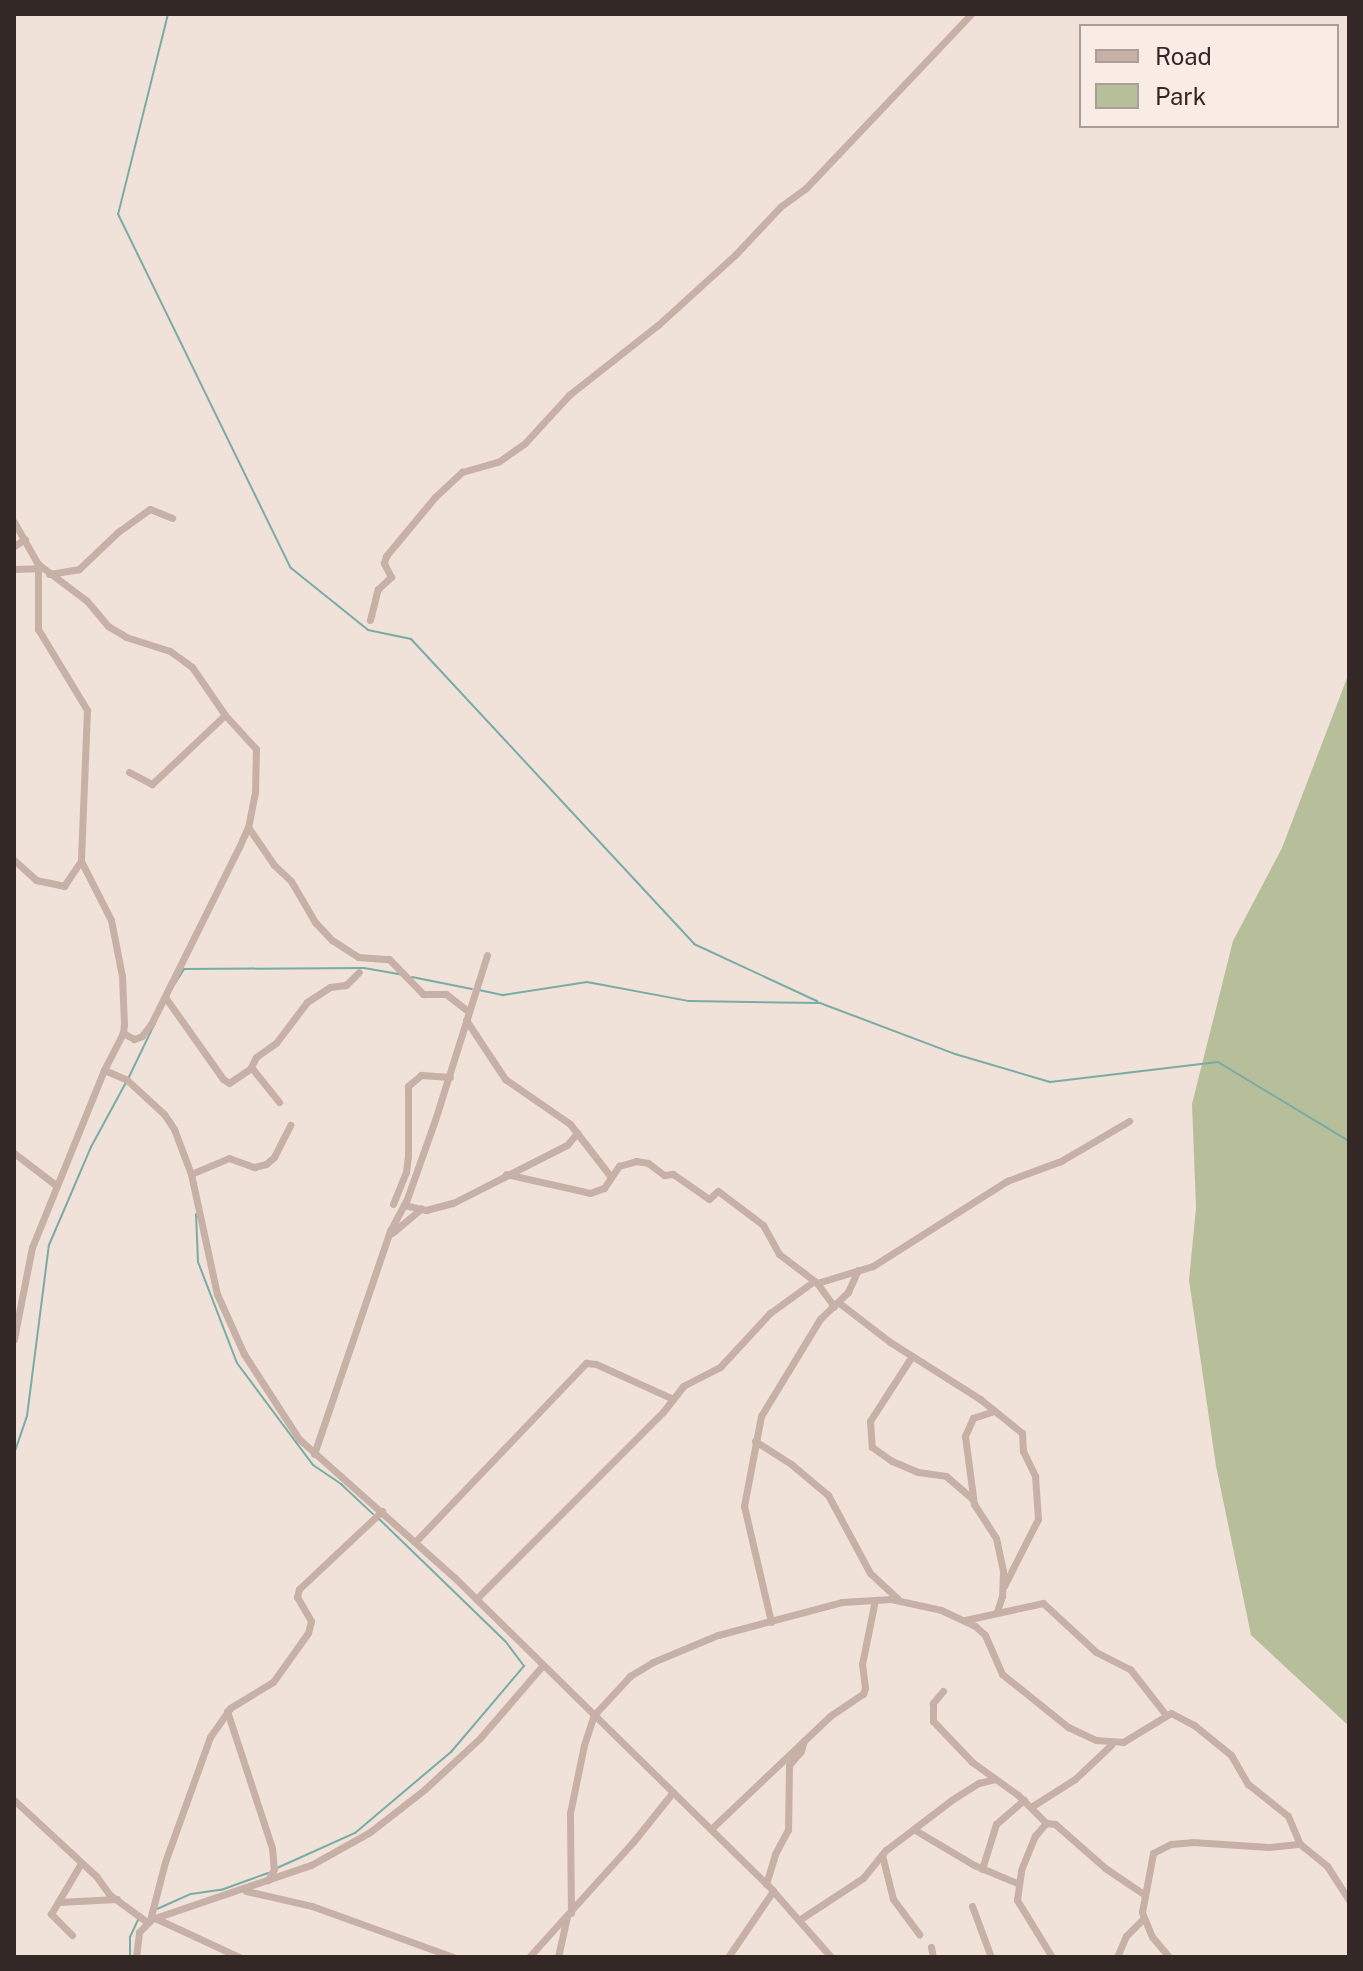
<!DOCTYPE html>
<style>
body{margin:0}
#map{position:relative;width:1363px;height:1971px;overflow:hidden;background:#f0e1d9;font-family:"Public Sans",sans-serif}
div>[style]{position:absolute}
.green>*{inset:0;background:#b7be9a}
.stream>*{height:2px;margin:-1px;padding:0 1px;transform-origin:1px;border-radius:1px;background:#79aca6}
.minor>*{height:7px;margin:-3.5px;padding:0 3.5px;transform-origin:3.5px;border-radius:3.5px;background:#c7b0a5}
span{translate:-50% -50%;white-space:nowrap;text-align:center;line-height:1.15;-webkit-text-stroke:6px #f8ece5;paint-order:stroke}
.frame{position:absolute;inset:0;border:16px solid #332826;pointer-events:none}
.legend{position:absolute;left:1079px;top:24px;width:260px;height:104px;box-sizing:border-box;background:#f8ece5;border:2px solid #a99e99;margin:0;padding:10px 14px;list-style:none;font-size:24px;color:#332826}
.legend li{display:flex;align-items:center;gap:16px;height:40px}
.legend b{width:40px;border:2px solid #a99e99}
</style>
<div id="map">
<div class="green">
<i style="clip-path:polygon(1349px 673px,1349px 1726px,1251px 1635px,1216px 1466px,1189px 1280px,1196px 1208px,1192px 1104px,1233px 941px,1282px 848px)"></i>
</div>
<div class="stream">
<i style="left:168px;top:14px;width:206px;rotate:104deg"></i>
<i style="left:118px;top:214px;width:394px;rotate:64deg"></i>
<i style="left:291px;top:568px;width:99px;rotate:38.8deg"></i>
<i style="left:368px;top:630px;width:44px;rotate:11.8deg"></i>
<i style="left:411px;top:639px;width:416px;rotate:47.1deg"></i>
<i style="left:694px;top:944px;width:136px;rotate:24.9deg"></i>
<i style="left:412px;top:977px;width:61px;rotate:11.3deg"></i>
<i style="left:174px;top:985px;width:19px;rotate:-58deg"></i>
<i style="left:184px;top:969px;width:180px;rotate:-0.3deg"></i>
<i style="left:364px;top:968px;width:39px;rotate:10deg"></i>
<i style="left:479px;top:990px;width:25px;rotate:12deg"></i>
<i style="left:503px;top:995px;width:85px;rotate:-8.8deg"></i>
<i style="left:587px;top:982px;width:104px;rotate:10.6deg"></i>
<i style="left:689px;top:1001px;width:131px;rotate:0.9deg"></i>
<i style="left:820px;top:1003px;width:144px;rotate:20.7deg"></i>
<i style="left:955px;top:1054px;width:99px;rotate:16.4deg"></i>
<i style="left:1050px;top:1082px;width:169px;rotate:-6.8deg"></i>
<i style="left:1218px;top:1062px;width:153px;rotate:31.1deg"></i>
<i style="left:128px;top:1079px;width:62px;rotate:-64.3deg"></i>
<i style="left:196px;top:1214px;width:48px;rotate:87.6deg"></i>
<i style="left:198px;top:1262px;width:108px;rotate:68.9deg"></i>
<i style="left:237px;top:1363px;width:127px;rotate:53.3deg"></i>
<i style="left:313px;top:1465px;width:34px;rotate:34deg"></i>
<i style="left:341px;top:1484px;width:44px;rotate:43.2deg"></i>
<i style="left:14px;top:1454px;width:40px;rotate:-71.1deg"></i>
<i style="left:27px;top:1416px;width:172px;rotate:-82.7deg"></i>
<i style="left:49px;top:1245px;width:107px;rotate:-66.8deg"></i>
<i style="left:91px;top:1147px;width:72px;rotate:-61.6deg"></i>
<i style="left:277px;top:1868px;width:85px;rotate:-24.2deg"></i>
<i style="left:355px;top:1833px;width:126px;rotate:-40.2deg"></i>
<i style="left:451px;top:1752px;width:113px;rotate:-49.7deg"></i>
<i style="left:524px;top:1666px;width:31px;rotate:-127deg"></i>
<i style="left:505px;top:1641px;width:177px;rotate:-135.9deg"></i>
<i style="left:157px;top:1909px;width:37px;rotate:-24deg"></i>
<i style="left:191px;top:1894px;width:30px;rotate:-8deg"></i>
<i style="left:221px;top:1890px;width:50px;rotate:-19.9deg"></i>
<i style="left:130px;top:1957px;width:20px;rotate:-90deg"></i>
<i style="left:130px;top:1937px;width:19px;rotate:-65deg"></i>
</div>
<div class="minor">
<i style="left:14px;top:522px;width:48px;rotate:60.3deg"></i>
<i style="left:38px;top:564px;width:65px;rotate:90deg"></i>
<i style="left:38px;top:629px;width:95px;rotate:58.8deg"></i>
<i style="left:87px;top:710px;width:151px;rotate:92.3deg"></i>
<i style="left:81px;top:861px;width:66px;rotate:63deg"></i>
<i style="left:111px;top:920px;width:57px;rotate:78.9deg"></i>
<i style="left:122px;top:976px;width:48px;rotate:87.6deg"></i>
<i style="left:124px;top:1024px;width:9px;rotate:96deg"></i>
<i style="left:123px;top:1033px;width:42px;rotate:117.2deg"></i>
<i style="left:104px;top:1070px;width:191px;rotate:112.1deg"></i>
<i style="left:32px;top:1247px;width:94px;rotate:101.1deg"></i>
<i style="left:14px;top:546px;width:13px;rotate:-32deg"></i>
<i style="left:38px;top:564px;width:61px;rotate:37.1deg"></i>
<i style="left:87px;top:601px;width:33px;rotate:50deg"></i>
<i style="left:108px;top:626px;width:21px;rotate:31deg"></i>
<i style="left:126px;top:637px;width:46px;rotate:17.7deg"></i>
<i style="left:170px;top:651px;width:27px;rotate:36deg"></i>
<i style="left:192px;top:667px;width:58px;rotate:55.5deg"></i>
<i style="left:225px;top:715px;width:46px;rotate:47.6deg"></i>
<i style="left:256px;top:749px;width:43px;rotate:91.3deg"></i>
<i style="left:255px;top:792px;width:36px;rotate:101deg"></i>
<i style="left:248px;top:827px;width:22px;rotate:114deg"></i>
<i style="left:239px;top:847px;width:198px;rotate:116.4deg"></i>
<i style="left:151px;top:1024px;width:15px;rotate:127deg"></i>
<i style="left:142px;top:1036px;width:9px;rotate:159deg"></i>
<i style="left:134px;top:1039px;width:13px;rotate:-151deg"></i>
<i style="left:14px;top:569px;width:24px;rotate:-2deg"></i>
<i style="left:49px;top:574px;width:30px;rotate:-9deg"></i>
<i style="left:79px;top:569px;width:54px;rotate:-43.5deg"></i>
<i style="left:118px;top:532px;width:39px;rotate:-36deg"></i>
<i style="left:150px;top:509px;width:24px;rotate:22deg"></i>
<i style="left:370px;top:620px;width:32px;rotate:-76deg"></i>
<i style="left:378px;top:589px;width:18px;rotate:-43deg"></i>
<i style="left:391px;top:577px;width:16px;rotate:-117deg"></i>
<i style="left:384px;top:563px;width:7px;rotate:-74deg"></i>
<i style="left:386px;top:556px;width:77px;rotate:-50.3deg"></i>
<i style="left:435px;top:497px;width:37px;rotate:-43deg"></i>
<i style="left:462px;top:472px;width:37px;rotate:-16deg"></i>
<i style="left:498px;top:462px;width:33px;rotate:-35deg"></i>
<i style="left:525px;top:443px;width:65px;rotate:-47.5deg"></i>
<i style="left:569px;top:395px;width:113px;rotate:-38.2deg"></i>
<i style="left:658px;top:325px;width:104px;rotate:-42.3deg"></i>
<i style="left:735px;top:255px;width:66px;rotate:-46.8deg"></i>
<i style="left:780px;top:207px;width:32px;rotate:-36deg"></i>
<i style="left:806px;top:188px;width:240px;rotate:-46.5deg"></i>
<i style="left:129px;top:772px;width:26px;rotate:28deg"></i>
<i style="left:152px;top:784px;width:100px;rotate:-43.4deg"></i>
<i style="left:248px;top:827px;width:46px;rotate:55.6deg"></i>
<i style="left:274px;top:865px;width:23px;rotate:43deg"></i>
<i style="left:291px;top:881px;width:48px;rotate:59.7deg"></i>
<i style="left:315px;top:922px;width:25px;rotate:47deg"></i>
<i style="left:332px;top:940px;width:31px;rotate:33deg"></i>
<i style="left:358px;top:957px;width:31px;rotate:4deg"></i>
<i style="left:389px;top:959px;width:49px;rotate:45.8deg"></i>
<i style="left:423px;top:994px;width:23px"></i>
<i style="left:446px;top:994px;width:28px;rotate:38deg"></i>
<i style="left:14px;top:860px;width:30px;rotate:42deg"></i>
<i style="left:36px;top:880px;width:29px;rotate:12deg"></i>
<i style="left:64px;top:886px;width:30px;rotate:-56deg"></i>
<i style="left:165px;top:997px;width:100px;rotate:54.7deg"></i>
<i style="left:223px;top:1079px;width:7px;rotate:34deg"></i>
<i style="left:229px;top:1083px;width:25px;rotate:-34deg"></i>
<i style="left:250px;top:1069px;width:13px;rotate:-63deg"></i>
<i style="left:256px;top:1057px;width:24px;rotate:-35deg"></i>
<i style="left:276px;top:1043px;width:51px;rotate:-52.9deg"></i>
<i style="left:307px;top:1002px;width:27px;rotate:-33deg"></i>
<i style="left:330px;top:987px;width:16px;rotate:-7deg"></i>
<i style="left:346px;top:985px;width:18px;rotate:-45deg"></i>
<i style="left:466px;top:1020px;width:71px;rotate:56.5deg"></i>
<i style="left:505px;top:1079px;width:79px;rotate:34.7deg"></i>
<i style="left:570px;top:1124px;width:67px;rotate:52.3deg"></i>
<i style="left:251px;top:1067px;width:45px;rotate:51.3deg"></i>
<i style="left:104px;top:1070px;width:25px;rotate:23deg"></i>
<i style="left:127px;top:1080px;width:50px;rotate:42.6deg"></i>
<i style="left:164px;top:1114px;width:18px;rotate:56deg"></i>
<i style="left:174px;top:1129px;width:48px;rotate:69.3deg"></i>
<i style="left:191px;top:1174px;width:123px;rotate:77.8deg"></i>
<i style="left:217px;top:1294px;width:66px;rotate:65.8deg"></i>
<i style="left:244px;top:1354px;width:101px;rotate:57.1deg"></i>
<i style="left:299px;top:1439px;width:209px;rotate:41.7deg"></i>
<i style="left:455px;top:1578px;width:446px;rotate:44.5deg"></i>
<i style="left:773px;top:1891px;width:88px;rotate:48.7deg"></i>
<i style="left:14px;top:1153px;width:54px;rotate:37.5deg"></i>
<i style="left:191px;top:1174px;width:41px;rotate:-22.8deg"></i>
<i style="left:229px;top:1158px;width:27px;rotate:20deg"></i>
<i style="left:254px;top:1167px;width:12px;rotate:-14deg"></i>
<i style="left:266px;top:1164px;width:11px;rotate:-41deg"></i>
<i style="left:274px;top:1157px;width:36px;rotate:-63deg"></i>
<i style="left:506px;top:1174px;width:86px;rotate:12.7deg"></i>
<i style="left:590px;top:1193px;width:15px;rotate:-20deg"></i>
<i style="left:604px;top:1188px;width:27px;rotate:-56deg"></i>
<i style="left:619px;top:1166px;width:18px;rotate:-16deg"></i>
<i style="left:636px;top:1161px;width:12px;rotate:9deg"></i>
<i style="left:648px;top:1163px;width:20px;rotate:37deg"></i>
<i style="left:664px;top:1175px;width:9px;rotate:-6deg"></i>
<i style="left:673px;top:1174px;width:44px;rotate:34.8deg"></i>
<i style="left:709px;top:1199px;width:12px;rotate:-42deg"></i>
<i style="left:718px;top:1191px;width:56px;rotate:37.1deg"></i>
<i style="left:763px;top:1225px;width:33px;rotate:61deg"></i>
<i style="left:779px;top:1254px;width:48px;rotate:37.3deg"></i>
<i style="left:817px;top:1283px;width:29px;rotate:54deg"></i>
<i style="left:393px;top:1204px;width:35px;rotate:-68deg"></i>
<i style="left:406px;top:1172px;width:17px;rotate:-83deg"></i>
<i style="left:408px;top:1155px;width:69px;rotate:-90deg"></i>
<i style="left:408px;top:1086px;width:17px;rotate:-40deg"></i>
<i style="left:421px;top:1075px;width:29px;rotate:4deg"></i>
<i style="left:404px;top:1205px;width:23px;rotate:13deg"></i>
<i style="left:426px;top:1210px;width:28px;rotate:-15deg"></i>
<i style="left:453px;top:1203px;width:128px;rotate:-27deg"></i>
<i style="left:567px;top:1145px;width:16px;rotate:-50deg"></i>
<i style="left:392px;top:1233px;width:38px;rotate:-40deg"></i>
<i style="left:817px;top:1283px;width:59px;rotate:-16.9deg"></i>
<i style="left:873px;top:1266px;width:159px;rotate:-32.4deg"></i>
<i style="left:1007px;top:1181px;width:58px;rotate:-20.3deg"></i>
<i style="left:1061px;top:1161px;width:79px;rotate:-30.5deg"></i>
<i style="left:838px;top:1302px;width:66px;rotate:37.6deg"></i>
<i style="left:890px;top:1342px;width:107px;rotate:32.3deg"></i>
<i style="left:980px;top:1399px;width:54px;rotate:39deg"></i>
<i style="left:1022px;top:1433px;width:18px;rotate:87deg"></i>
<i style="left:1023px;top:1451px;width:28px;rotate:64deg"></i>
<i style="left:1035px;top:1476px;width:43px;rotate:86deg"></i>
<i style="left:1038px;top:1519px;width:75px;rotate:116.9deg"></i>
<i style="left:912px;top:1356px;width:77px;rotate:122.9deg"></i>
<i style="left:870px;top:1421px;width:26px;rotate:86deg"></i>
<i style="left:872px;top:1447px;width:24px;rotate:35deg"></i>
<i style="left:892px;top:1461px;width:28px;rotate:23deg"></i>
<i style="left:918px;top:1472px;width:28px;rotate:8deg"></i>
<i style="left:946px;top:1476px;width:35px;rotate:41deg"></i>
<i style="left:994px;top:1411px;width:22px;rotate:162deg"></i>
<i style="left:973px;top:1418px;width:20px;rotate:114deg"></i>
<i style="left:965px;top:1436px;width:69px;rotate:82.5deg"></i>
<i style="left:974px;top:1504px;width:40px;rotate:57.1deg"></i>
<i style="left:996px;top:1538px;width:34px;rotate:78deg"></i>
<i style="left:1003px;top:1571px;width:25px;rotate:92deg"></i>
<i style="left:1002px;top:1596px;width:16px;rotate:108deg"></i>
<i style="left:755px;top:1441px;width:43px;rotate:32.6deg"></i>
<i style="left:791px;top:1464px;width:48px;rotate:40deg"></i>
<i style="left:828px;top:1495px;width:89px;rotate:61.7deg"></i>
<i style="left:870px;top:1573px;width:38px;rotate:43deg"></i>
<i style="left:314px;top:1454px;width:236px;rotate:-71.2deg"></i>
<i style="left:390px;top:1231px;width:36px;rotate:-62deg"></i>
<i style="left:407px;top:1199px;width:84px;rotate:-70.5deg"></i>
<i style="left:435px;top:1120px;width:173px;rotate:-72.5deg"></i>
<i style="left:415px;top:1542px;width:248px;rotate:-46.3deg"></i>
<i style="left:586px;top:1363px;width:10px;rotate:6deg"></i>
<i style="left:596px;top:1364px;width:82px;rotate:24.4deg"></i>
<i style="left:476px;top:1599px;width:264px;rotate:-45deg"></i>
<i style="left:663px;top:1412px;width:33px;rotate:-52deg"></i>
<i style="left:683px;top:1386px;width:42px;rotate:-27.2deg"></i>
<i style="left:720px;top:1367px;width:74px;rotate:-47.2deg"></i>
<i style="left:770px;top:1313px;width:54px;rotate:-36deg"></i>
<i style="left:965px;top:1620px;width:80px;rotate:-12.3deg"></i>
<i style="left:1043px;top:1603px;width:72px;rotate:42.8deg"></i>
<i style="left:1096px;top:1652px;width:38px;rotate:27deg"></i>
<i style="left:1130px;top:1669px;width:58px;rotate:52deg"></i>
<i style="left:771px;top:1622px;width:119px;rotate:-103.1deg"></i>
<i style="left:744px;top:1506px;width:92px;rotate:-79.3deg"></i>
<i style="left:761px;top:1416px;width:114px;rotate:-58.7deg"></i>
<i style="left:820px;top:1319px;width:39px;rotate:-44deg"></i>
<i style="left:848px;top:1292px;width:24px;rotate:-66deg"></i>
<i style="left:943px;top:1691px;width:16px;rotate:130deg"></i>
<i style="left:933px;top:1703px;width:18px;rotate:90deg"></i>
<i style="left:933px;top:1721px;width:57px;rotate:46.4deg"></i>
<i style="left:972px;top:1762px;width:57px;rotate:35.7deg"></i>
<i style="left:1018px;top:1795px;width:40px;rotate:45deg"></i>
<i style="left:227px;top:1711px;width:144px;rotate:71.8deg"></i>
<i style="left:272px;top:1848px;width:21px;rotate:85deg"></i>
<i style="left:274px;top:1869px;width:13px;rotate:119deg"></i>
<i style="left:14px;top:1800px;width:112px;rotate:42.8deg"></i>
<i style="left:96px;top:1876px;width:24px;rotate:54deg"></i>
<i style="left:110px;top:1895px;width:46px;rotate:36.1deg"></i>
<i style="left:1031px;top:1807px;width:52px;rotate:-32.5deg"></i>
<i style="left:1075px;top:1779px;width:50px;rotate:-43.4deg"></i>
<i style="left:711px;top:1829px;width:164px;rotate:-43.5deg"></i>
<i style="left:830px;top:1716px;width:40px;rotate:-34deg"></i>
<i style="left:863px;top:1694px;width:6px;rotate:-72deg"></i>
<i style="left:865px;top:1688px;width:24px;rotate:-97deg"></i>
<i style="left:862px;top:1664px;width:65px;rotate:-78.5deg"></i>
<i style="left:915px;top:1830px;width:69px;rotate:30.7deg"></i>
<i style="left:974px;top:1865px;width:47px;rotate:22.7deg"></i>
<i style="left:882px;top:1855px;width:45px;rotate:76deg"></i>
<i style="left:893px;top:1899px;width:44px;rotate:53.4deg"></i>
<i style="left:982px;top:1869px;width:47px;rotate:-72.7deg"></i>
<i style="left:996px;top:1824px;width:37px;rotate:-41deg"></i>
<i style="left:766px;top:1884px;width:31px;rotate:-73deg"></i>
<i style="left:775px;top:1854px;width:27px;rotate:-62deg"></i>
<i style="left:788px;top:1830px;width:65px;rotate:-89.1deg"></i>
<i style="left:789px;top:1765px;width:18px;rotate:-49deg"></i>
<i style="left:801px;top:1751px;width:11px;rotate:-75deg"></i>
<i style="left:246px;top:1891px;width:68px;rotate:12.8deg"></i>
<i style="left:312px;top:1906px;width:150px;rotate:19.9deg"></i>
<i style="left:58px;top:1902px;width:59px;rotate:-2.9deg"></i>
<i style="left:972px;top:1906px;width:54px;rotate:69.6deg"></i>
<i style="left:571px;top:1913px;width:100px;rotate:-90.6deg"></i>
<i style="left:570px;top:1813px;width:69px;rotate:-78.4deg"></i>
<i style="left:584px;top:1745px;width:32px;rotate:-72deg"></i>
<i style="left:594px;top:1715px;width:53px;rotate:-47.3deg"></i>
<i style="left:630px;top:1676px;width:27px;rotate:-31deg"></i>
<i style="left:653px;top:1662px;width:70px;rotate:-22.6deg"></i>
<i style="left:718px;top:1635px;width:128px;rotate:-14.9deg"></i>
<i style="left:842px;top:1602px;width:49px;rotate:-3.5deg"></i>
<i style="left:891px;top:1599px;width:51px;rotate:12.4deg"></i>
<i style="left:941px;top:1610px;width:38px;rotate:25deg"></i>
<i style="left:975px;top:1626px;width:13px;rotate:42deg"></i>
<i style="left:985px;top:1635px;width:43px;rotate:66.4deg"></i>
<i style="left:1002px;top:1674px;width:85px;rotate:38.8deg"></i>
<i style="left:1068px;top:1727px;width:31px;rotate:25deg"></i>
<i style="left:1096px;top:1740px;width:27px;rotate:4deg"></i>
<i style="left:1123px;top:1742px;width:56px;rotate:-31.1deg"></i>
<i style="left:1171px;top:1713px;width:26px;rotate:28deg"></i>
<i style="left:1194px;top:1725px;width:48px;rotate:39deg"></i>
<i style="left:1231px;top:1755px;width:34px;rotate:60deg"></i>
<i style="left:1248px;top:1784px;width:51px;rotate:38.7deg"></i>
<i style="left:1288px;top:1816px;width:30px;rotate:67deg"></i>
<i style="left:1300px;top:1844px;width:35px;rotate:39deg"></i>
<i style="left:1327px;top:1866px;width:40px;rotate:57.1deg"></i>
<i style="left:155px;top:1918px;width:93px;rotate:24.9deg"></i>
<i style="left:150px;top:1920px;width:60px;rotate:-75.5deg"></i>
<i style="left:165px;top:1862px;width:133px;rotate:-70.2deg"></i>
<i style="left:210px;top:1737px;width:35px;rotate:-55deg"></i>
<i style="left:230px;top:1708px;width:50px;rotate:-31.2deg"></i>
<i style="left:273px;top:1682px;width:60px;rotate:-54.5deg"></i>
<i style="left:308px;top:1633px;width:12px;rotate:-76deg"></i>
<i style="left:311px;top:1621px;width:28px;rotate:-120deg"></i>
<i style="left:297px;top:1597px;width:8px;rotate:-76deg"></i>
<i style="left:299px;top:1589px;width:114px;rotate:-43.2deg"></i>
<i style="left:799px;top:1920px;width:77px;rotate:-33.3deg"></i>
<i style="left:863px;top:1878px;width:36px;rotate:-51deg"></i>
<i style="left:886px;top:1850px;width:84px;rotate:-37.3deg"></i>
<i style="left:953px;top:1799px;width:31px;rotate:-32deg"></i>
<i style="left:979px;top:1783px;width:16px;rotate:-14deg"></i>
<i style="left:72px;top:1935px;width:30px;rotate:-135deg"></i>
<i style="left:51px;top:1914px;width:59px;rotate:-59.5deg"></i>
<i style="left:931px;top:1947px;width:10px;rotate:79deg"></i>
<i style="left:136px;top:1957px;width:25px;rotate:-83deg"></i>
<i style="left:139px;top:1932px;width:18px;rotate:-45deg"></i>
<i style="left:152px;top:1919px;width:168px;rotate:-18.8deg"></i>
<i style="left:311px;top:1865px;width:68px;rotate:-29.2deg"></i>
<i style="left:370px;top:1832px;width:70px;rotate:-38deg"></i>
<i style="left:425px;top:1789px;width:75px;rotate:-42.8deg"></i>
<i style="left:480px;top:1738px;width:96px;rotate:-49.2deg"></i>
<i style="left:529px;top:1957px;width:155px;rotate:-47.9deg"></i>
<i style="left:633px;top:1842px;width:64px;rotate:-51.3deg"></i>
<i style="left:558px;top:1957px;width:42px;rotate:-77.6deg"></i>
<i style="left:728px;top:1957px;width:80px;rotate:-55.7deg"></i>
<i style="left:1052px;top:1957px;width:67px;rotate:-121.6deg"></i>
<i style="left:1017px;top:1900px;width:30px;rotate:-82deg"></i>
<i style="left:1021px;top:1870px;width:37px;rotate:-68deg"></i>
<i style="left:1035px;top:1836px;width:17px;rotate:-50deg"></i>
<i style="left:1046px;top:1823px;width:9px;rotate:6deg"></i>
<i style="left:1055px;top:1824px;width:67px;rotate:41.3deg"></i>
<i style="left:1105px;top:1868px;width:48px;rotate:34deg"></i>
<i style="left:1117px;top:1957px;width:23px;rotate:-67deg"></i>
<i style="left:1126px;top:1936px;width:25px;rotate:-45deg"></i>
<i style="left:1169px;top:1957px;width:26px;rotate:-130deg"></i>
<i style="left:1152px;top:1937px;width:27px;rotate:-112deg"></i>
<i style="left:1142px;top:1912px;width:60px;rotate:-79.4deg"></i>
<i style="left:1153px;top:1853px;width:20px;rotate:-27deg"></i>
<i style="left:1171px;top:1844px;width:21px;rotate:-5deg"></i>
<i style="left:1192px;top:1842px;width:77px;rotate:3.7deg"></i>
<i style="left:1269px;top:1847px;width:31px;rotate:-6deg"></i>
</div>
<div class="frame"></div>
<ul class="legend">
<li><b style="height:10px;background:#c7b0a5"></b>Road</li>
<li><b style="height:22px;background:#b7be9a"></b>Park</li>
</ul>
</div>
